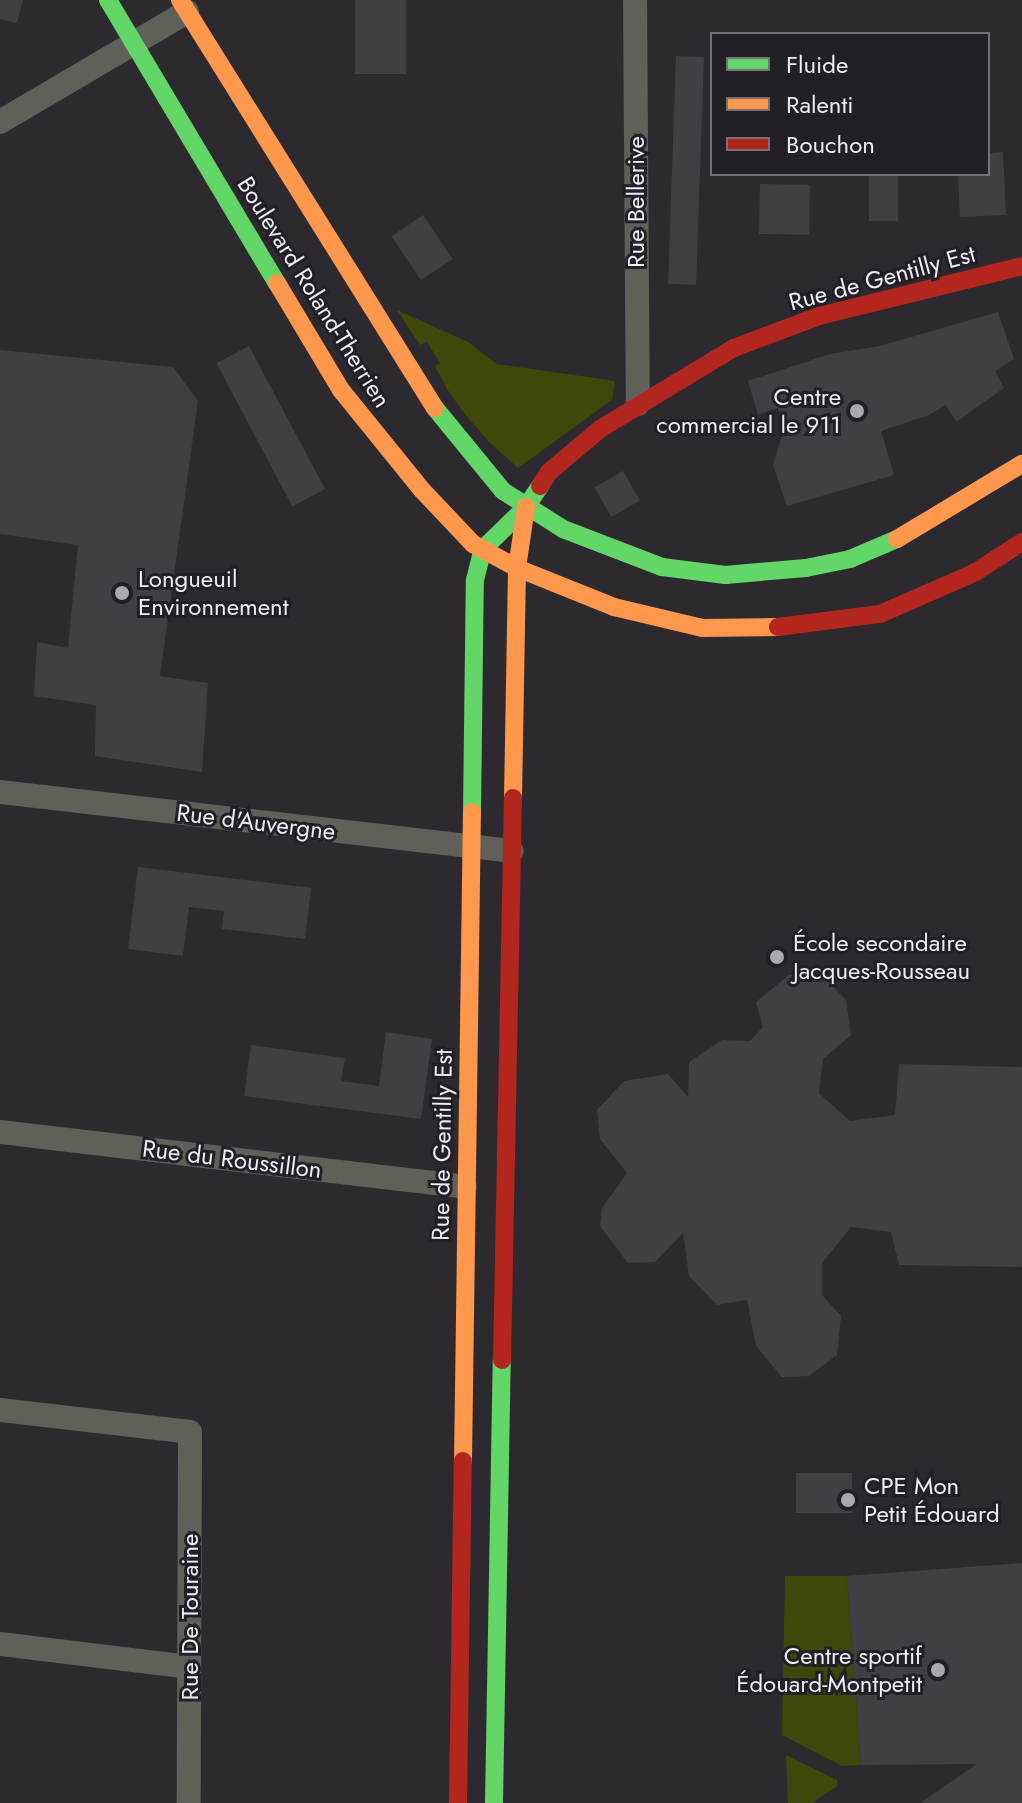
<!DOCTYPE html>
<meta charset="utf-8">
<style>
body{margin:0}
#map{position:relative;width:1022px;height:1803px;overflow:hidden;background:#2c2a2f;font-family:Jost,sans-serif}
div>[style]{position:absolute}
.green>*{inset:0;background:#3f480a}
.building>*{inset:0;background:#413f43;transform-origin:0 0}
.street>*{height:24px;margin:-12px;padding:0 12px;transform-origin:12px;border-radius:12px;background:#5f6159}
.fast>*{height:18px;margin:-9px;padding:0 9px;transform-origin:9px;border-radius:9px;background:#63d668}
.slow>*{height:18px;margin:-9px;padding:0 9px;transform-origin:9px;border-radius:9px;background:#ff974d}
.jam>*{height:18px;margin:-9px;padding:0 9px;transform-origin:9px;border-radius:9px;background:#b3261e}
.dots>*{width:22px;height:22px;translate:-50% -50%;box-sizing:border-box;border:4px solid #221f27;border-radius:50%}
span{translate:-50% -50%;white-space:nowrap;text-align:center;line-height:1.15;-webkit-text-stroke:6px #221f27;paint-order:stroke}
.street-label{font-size:24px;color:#efedf3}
.poi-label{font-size:24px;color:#efedf3}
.right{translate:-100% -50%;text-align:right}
.left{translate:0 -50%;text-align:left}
.legend{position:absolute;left:710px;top:32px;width:280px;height:144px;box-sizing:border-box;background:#221f27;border:2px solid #747179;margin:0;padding:10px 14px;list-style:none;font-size:24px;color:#efedf3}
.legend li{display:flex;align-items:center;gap:16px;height:40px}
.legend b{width:40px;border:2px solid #747179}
</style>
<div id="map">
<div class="green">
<i style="clip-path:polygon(397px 310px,468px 342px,497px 364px,615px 381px,612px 400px,518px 468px,489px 442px,464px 413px,447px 389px,435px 366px,440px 363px,427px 342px,420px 345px)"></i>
<i style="clip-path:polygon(785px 1576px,847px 1576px,861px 1765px,842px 1766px,782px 1735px)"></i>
<i style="clip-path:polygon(786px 1755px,837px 1780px,837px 1786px,812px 1803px,788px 1803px)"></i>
</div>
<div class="building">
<i style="clip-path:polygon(0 0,23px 0,17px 23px,0 19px)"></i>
<i style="left:355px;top:0;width:51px;height:74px"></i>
<i style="left:676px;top:56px;width:28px;height:228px;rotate:2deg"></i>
<i style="clip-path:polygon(1003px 152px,1006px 215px,960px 217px,958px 174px,988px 174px,988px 153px)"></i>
<i style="left:869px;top:174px;width:29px;height:47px"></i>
<i style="left:760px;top:184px;width:50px;height:50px;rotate:1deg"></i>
<i style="left:423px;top:215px;width:53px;height:38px;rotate:56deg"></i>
<i style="clip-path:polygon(998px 312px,1014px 359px,995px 371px,1004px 388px,956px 422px,946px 405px,929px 415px,881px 431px,894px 475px,787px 506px,773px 465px,784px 429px,778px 408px,758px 415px,748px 381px,830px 354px,880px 346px)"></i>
<i style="left:249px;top:346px;width:162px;height:37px;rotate:62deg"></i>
<i style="clip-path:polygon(0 350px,173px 367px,198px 401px,160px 676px,208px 683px,202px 772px,95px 756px,96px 705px,34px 696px,37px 642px,68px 648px,78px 545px,0 534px)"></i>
<i style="left:623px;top:471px;width:34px;height:33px;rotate:60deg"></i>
<i style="clip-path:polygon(138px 867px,311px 888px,305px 939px,222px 929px,224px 911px,189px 907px,183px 956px,128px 949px)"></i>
<i style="clip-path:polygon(789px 975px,823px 976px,846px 1000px,851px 1035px,823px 1059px,819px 1093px,850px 1121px,895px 1115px,899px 1064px,1022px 1067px,1022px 1267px,899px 1265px,891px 1232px,851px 1227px,822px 1263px,822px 1295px,841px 1316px,837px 1355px,809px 1376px,782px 1377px,756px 1346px,747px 1300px,717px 1305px,689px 1276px,683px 1233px,655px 1262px,628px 1263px,600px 1226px,602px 1208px,627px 1173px,600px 1139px,597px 1110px,624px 1081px,668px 1074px,688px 1097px,689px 1062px,722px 1040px,750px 1041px,763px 1027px,756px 1002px)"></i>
<i style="clip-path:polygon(386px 1032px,432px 1039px,421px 1119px,244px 1096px,251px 1045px,345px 1058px,341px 1081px,379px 1086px)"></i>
<i style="left:796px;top:1473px;width:56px;height:40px"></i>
<i style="clip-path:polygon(1022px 1563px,1022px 1803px,920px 1803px,977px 1764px,861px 1765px,847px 1576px)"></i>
</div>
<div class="street">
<i style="left:635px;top:0;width:404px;rotate:89.6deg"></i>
<i style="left:0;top:122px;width:217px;rotate:-30.5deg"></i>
<i style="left:0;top:792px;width:515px;rotate:6.57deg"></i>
<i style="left:0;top:1132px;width:468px;rotate:6.7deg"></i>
<i style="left:0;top:1410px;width:191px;rotate:6.6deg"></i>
<i style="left:190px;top:1432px;width:371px;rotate:90.2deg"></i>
<i style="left:0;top:1644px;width:190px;rotate:6.9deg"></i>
</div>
<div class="fast">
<i style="left:108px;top:0;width:330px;rotate:59.2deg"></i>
<i style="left:435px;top:408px;width:107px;rotate:50.7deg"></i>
<i style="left:503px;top:491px;width:71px;rotate:32.3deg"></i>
<i style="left:563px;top:529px;width:106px;rotate:21deg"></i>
<i style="left:662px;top:567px;width:64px;rotate:7.2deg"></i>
<i style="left:725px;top:575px;width:81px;rotate:-4.9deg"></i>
<i style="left:806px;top:568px;width:45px;rotate:-11.6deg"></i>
<i style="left:850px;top:559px;width:51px;rotate:-23.1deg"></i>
<i style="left:472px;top:812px;width:232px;rotate:-89.3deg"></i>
<i style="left:475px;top:580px;width:32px;rotate:-76deg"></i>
<i style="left:483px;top:549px;width:60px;rotate:-44.3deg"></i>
<i style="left:526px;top:507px;width:25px;rotate:-56deg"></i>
<i style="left:494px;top:1803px;width:443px;rotate:-89deg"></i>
</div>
<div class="slow">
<i style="left:180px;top:0;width:481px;rotate:58deg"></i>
<i style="left:277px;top:283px;width:125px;rotate:59.1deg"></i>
<i style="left:341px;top:390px;width:129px;rotate:51deg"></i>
<i style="left:422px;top:490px;width:74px;rotate:46.6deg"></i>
<i style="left:473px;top:544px;width:50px;rotate:28.6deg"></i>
<i style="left:517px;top:568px;width:105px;rotate:21.9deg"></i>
<i style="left:614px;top:607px;width:91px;rotate:13.3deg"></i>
<i style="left:703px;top:628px;width:75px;rotate:-0.8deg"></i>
<i style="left:897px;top:539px;width:146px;rotate:-31deg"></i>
<i style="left:513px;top:798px;width:230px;rotate:-89deg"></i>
<i style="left:517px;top:568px;width:62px;rotate:-81.6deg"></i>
<i style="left:463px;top:1461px;width:649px;rotate:-89.21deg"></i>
</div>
<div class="jam">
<i style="left:540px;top:486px;width:17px;rotate:-57deg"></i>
<i style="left:549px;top:472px;width:67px;rotate:-40.1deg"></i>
<i style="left:600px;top:429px;width:157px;rotate:-31.2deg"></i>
<i style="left:734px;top:348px;width:91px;rotate:-20.6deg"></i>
<i style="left:819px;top:316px;width:209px;rotate:-13.8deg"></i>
<i style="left:778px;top:627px;width:103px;rotate:-7.3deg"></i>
<i style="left:880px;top:614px;width:103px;rotate:-23.6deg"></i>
<i style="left:974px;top:573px;width:57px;rotate:-32.9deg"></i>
<i style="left:502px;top:1360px;width:562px;rotate:-88.88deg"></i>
<i style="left:458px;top:1803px;width:342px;rotate:-89.2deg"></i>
</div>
<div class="dots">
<i style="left:857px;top:411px;background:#aba9ae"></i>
<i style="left:122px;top:593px;background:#aba9ae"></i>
<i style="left:777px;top:957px;background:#aba9ae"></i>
<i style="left:848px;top:1500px;background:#aba9ae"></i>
<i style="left:938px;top:1670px;background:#aba9ae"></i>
</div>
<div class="street-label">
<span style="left:636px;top:202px;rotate:-90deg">Rue Bellerive</span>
<span style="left:882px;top:278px;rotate:-15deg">Rue de Gentilly Est</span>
<span style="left:314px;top:292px;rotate:58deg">Boulevard Roland-Therrien</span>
<span style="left:256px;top:822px;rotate:7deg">Rue d'Auvergne</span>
<span style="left:442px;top:1145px;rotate:-89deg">Rue de Gentilly Est</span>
<span style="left:232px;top:1159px;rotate:7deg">Rue du Roussillon</span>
<span style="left:190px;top:1617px;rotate:-90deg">Rue De Touraine</span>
</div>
<div class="poi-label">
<span class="right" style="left:841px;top:411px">Centre<br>commercial le 911</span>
<span class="left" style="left:138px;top:593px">Longueuil<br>Environnement</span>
<span class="left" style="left:793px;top:957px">École secondaire<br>Jacques-Rousseau</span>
<span class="left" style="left:864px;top:1500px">CPE Mon<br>Petit Édouard</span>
<span class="right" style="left:922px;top:1670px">Centre sportif<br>Édouard-Montpetit</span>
</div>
<ul class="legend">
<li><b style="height:10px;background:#63d668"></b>Fluide</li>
<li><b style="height:10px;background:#ff974d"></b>Ralenti</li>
<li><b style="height:10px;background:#b3261e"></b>Bouchon</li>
</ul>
</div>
